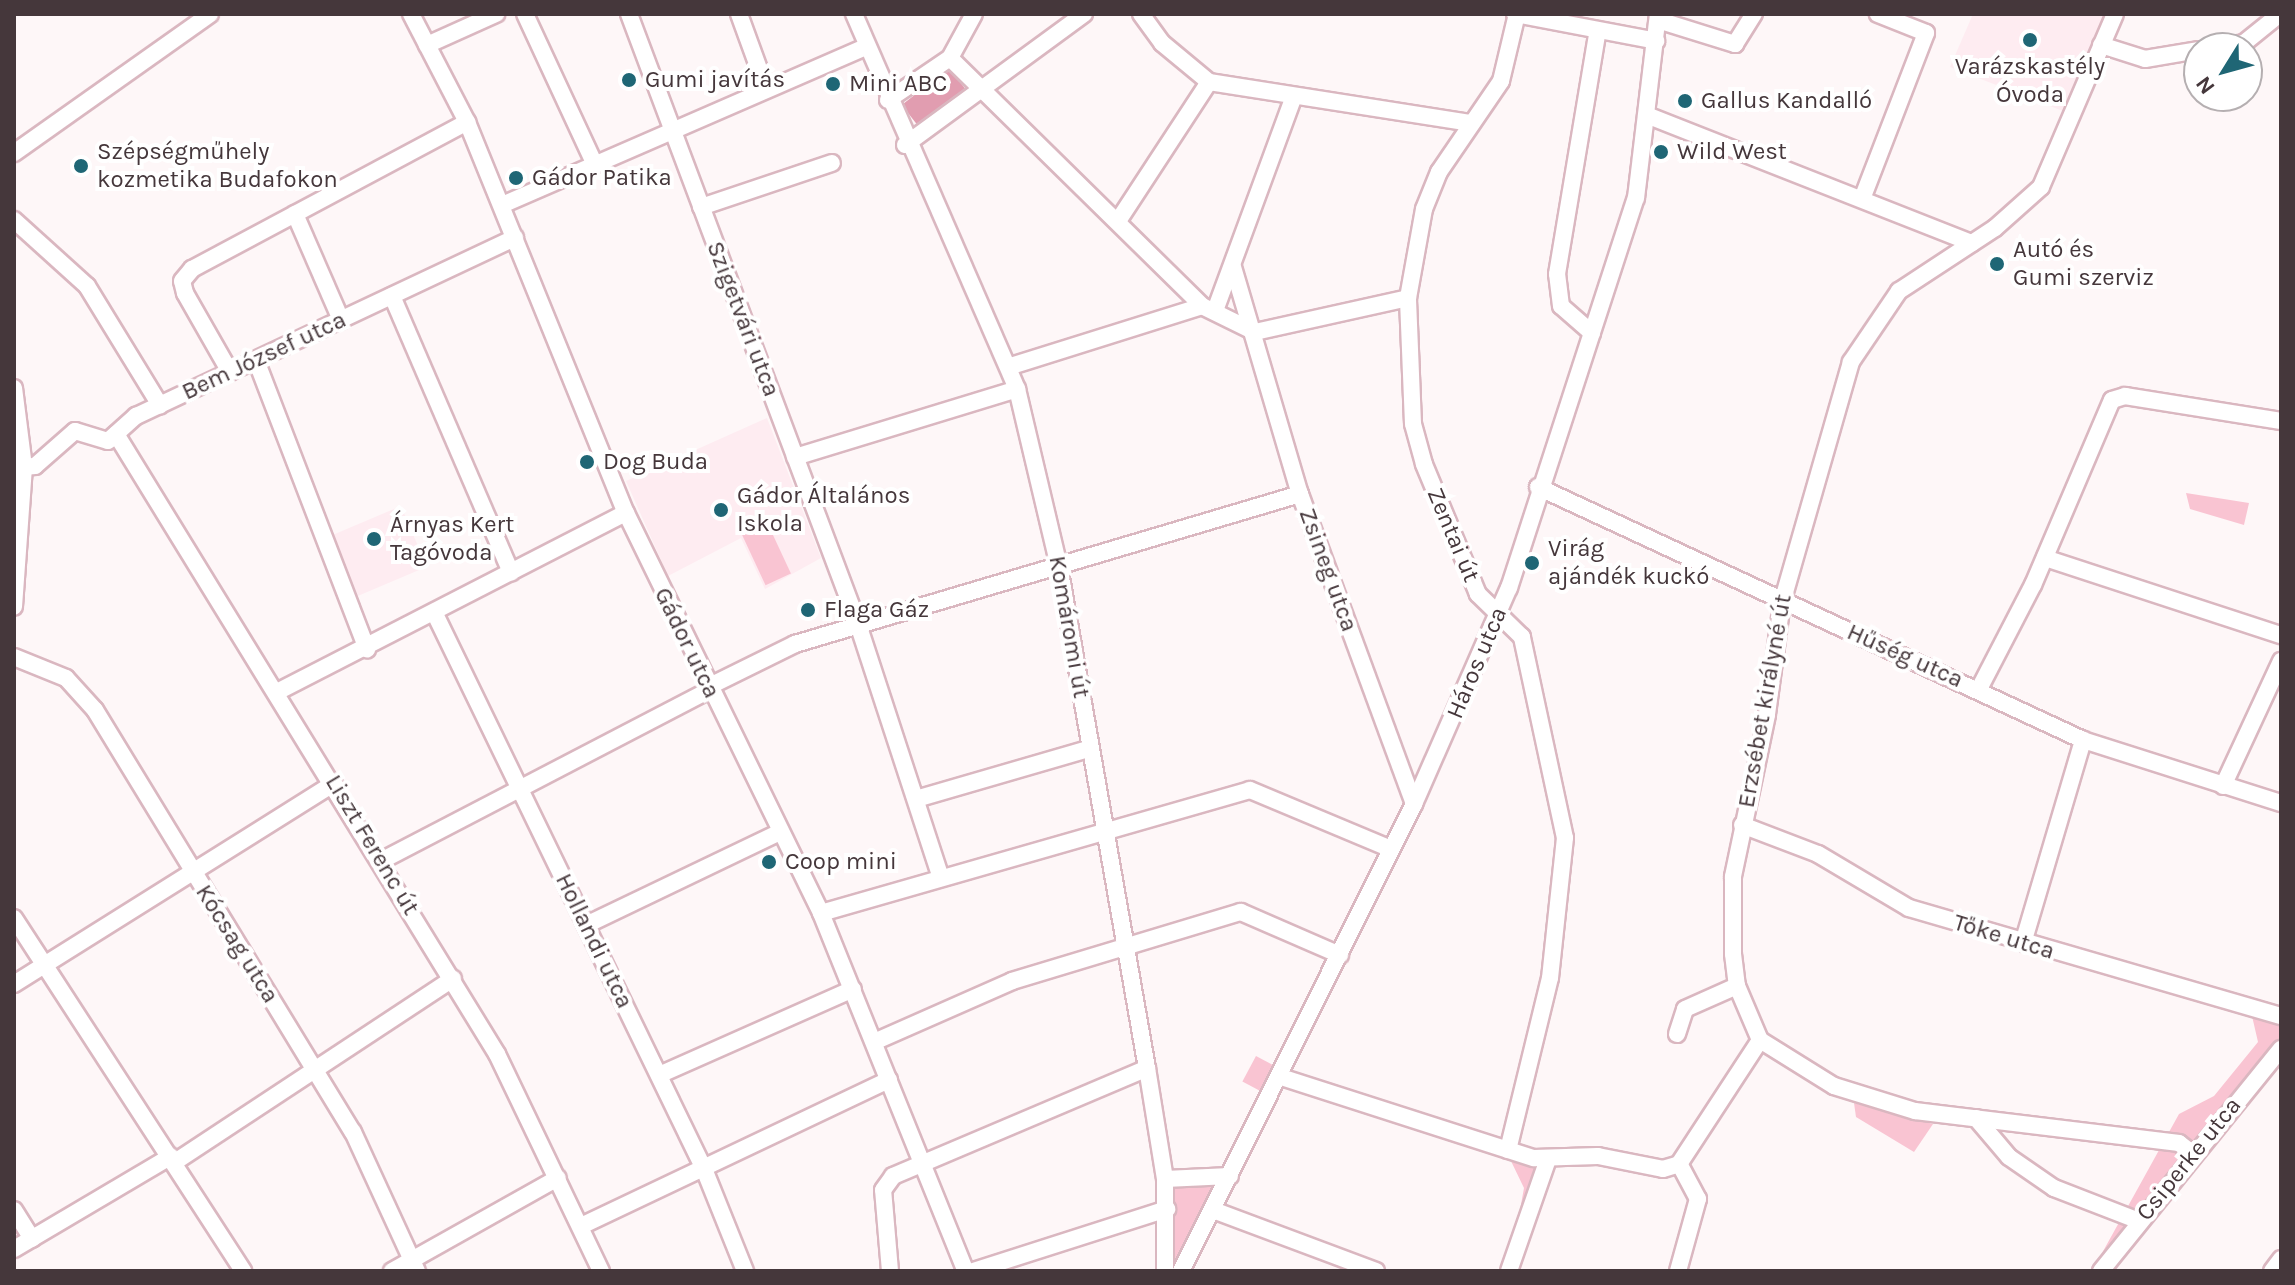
<!DOCTYPE html>
<meta charset="utf-8">
<style>
body{margin:0}
#map{position:relative;width:2295px;height:1285px;overflow:hidden;background:#fef7f8;font-family:Karla,sans-serif}
div>[style]{position:absolute}
.built>*{inset:0;background:#feecf1;transform-origin:0 0}
.green>*{inset:0;background:#f9c4d2;transform-origin:0 0}
.forest>*{inset:0;background:#e19db0;transform-origin:0 0}
.roads{filter:drop-shadow(2px 0 #dab7c0) drop-shadow(-2px 0 #dab7c0) drop-shadow(0 2px #dab7c0) drop-shadow(0 -2px #dab7c0)}
.minor>*{height:16px;margin:-8px;padding:0 8px;transform-origin:8px;border-radius:8px;background:#fff}
.dots>*{width:22px;height:22px;translate:-50% -50%;box-sizing:border-box;border:4px solid #fff;border-radius:50%}
span{translate:-50% -50%;white-space:nowrap;text-align:center;line-height:1.15;-webkit-text-stroke:8px #fff;paint-order:stroke}
.poi-label{font-size:24px;color:#45373b}
.left{translate:0 -50%;text-align:left}
.street-label{font-size:24px;color:#45373b}
.frame{position:absolute;inset:0;border:16px solid #45373b;pointer-events:none}
.north{position:absolute;left:2183px;top:32px;width:80px;height:80px;box-sizing:border-box;background:#fff;border:2px solid #b5afb1;border-radius:50%;rotate:233deg;font-size:22px;font-weight:700;line-height:32px;text-align:center;color:#45373b}
.north::after{content:'';display:block;margin:auto;width:28px;height:36px;background:#1f6675;clip-path:polygon(50% 0,100% 100%,50% 72%,0 100%)}
</style>
<div id="map">
<div class="built">
<i style="clip-path:polygon(1973px 14px,2109px 14px,2068px 113px,1950px 67px)"></i>
<i style="clip-path:polygon(767px 418px,821px 558px,765px 589px,741px 538px,668px 576px,626px 481px)"></i>
<i style="left:401px;top:506px;width:66px;height:75px;rotate:67deg"></i>
</div>
<div class="green">
<i style="clip-path:polygon(2186px 493px,2249px 503px,2244px 525px,2190px 509px)"></i>
<i style="left:766px;top:520px;width:59px;height:28px;rotate:65deg"></i>
<i style="clip-path:polygon(2281px 1010px,2281px 1045px,2100px 1269px,2096px 1264px,2179px 1114px,2214px 1096px,2258px 1042px,2252px 1016px)"></i>
<i style="left:1256px;top:1056px;width:24px;height:29px;rotate:28deg"></i>
<i style="clip-path:polygon(1854px 1103px,1933px 1124px,1914px 1152px,1856px 1117px)"></i>
<i style="clip-path:polygon(1510px 1159px,1538px 1165px,1520px 1210px,1524px 1188px)"></i>
<i style="clip-path:polygon(1179px 1184px,1220px 1184px,1172px 1271px,1171px 1194px)"></i>
</div>
<div class="forest">
<i style="left:949px;top:68px;width:29px;height:60px;rotate:52deg"></i>
</div>
<div class="roads">
<div class="minor">
<i style="left:411px;top:14px;width:122px;rotate:62.6deg"></i>
<i style="left:467px;top:122px;width:422px;rotate:67.9deg"></i>
<i style="left:626px;top:513px;width:445px;rotate:64deg"></i>
<i style="left:821px;top:913px;width:386px;rotate:68deg"></i>
<i style="left:525px;top:14px;width:166px;rotate:65.1deg"></i>
<i style="left:629px;top:14px;width:652px;rotate:69.42deg"></i>
<i style="left:858px;top:624px;width:267px;rotate:71.9deg"></i>
<i style="left:739px;top:14px;width:79px;rotate:70deg"></i>
<i style="left:854px;top:14px;width:409px;rotate:66.5deg"></i>
<i style="left:1017px;top:389px;width:182px;rotate:76.7deg"></i>
<i style="left:1059px;top:566px;width:510px;rotate:80.06deg"></i>
<i style="left:1147px;top:1068px;width:112px;rotate:80.8deg"></i>
<i style="left:1165px;top:1179px;width:92px;rotate:90deg"></i>
<i style="left:1141px;top:14px;width:36px;rotate:54deg"></i>
<i style="left:1162px;top:43px;width:61px;rotate:39.7deg"></i>
<i style="left:1209px;top:82px;width:264px;rotate:8.9deg"></i>
<i style="left:1515px;top:14px;width:144px;rotate:10.8deg"></i>
<i style="left:2115px;top:14px;width:188px;rotate:113.2deg"></i>
<i style="left:2041px;top:187px;width:62px;rotate:138.3deg"></i>
<i style="left:1995px;top:228px;width:115px;rotate:146.7deg"></i>
<i style="left:1899px;top:291px;width:86px;rotate:124.1deg"></i>
<i style="left:1851px;top:362px;width:250px;rotate:106deg"></i>
<i style="left:1782px;top:602px;width:114px;rotate:97.6deg"></i>
<i style="left:1767px;top:715px;width:166px;rotate:101.9deg"></i>
<i style="left:1733px;top:877px;width:77px;rotate:90deg"></i>
<i style="left:1733px;top:954px;width:32px;rotate:83deg"></i>
<i style="left:1737px;top:986px;width:59px;rotate:66.9deg"></i>
<i style="left:1760px;top:1040px;width:87px;rotate:31.9deg"></i>
<i style="left:1834px;top:1086px;width:85px;rotate:17.2deg"></i>
<i style="left:1915px;top:1111px;width:266px;rotate:6.9deg"></i>
<i style="left:2179px;top:1143px;width:18px;rotate:38deg"></i>
<i style="left:1658px;top:20px;width:81px;rotate:17.3deg"></i>
<i style="left:1735px;top:44px;width:36px;rotate:-58deg"></i>
<i style="left:427px;top:45px;width:76px;rotate:-24.2deg"></i>
<i style="left:2101px;top:45px;width:46px;rotate:17.7deg"></i>
<i style="left:2145px;top:59px;width:55px;rotate:-9.5deg"></i>
<i style="left:2210px;top:48px;width:34px;rotate:-8deg"></i>
<i style="left:2244px;top:43px;width:46px;rotate:-38.9deg"></i>
<i style="left:950px;top:58px;width:354px;rotate:44.5deg"></i>
<i style="left:888px;top:100px;width:75px;rotate:-34.1deg"></i>
<i style="left:950px;top:58px;width:50px;rotate:-61.4deg"></i>
<i style="left:1649px;top:116px;width:347px;rotate:21.5deg"></i>
<i style="left:905px;top:145px;width:222px;rotate:-36.2deg"></i>
<i style="left:14px;top:153px;width:240px;rotate:-35.3deg"></i>
<i style="left:1862px;top:199px;width:178px;rotate:-68.9deg"></i>
<i style="left:1926px;top:33px;width:52px;rotate:-158.4deg"></i>
<i style="left:502px;top:205px;width:398px;rotate:-23.5deg"></i>
<i style="left:701px;top:207px;width:138px;rotate:-18.6deg"></i>
<i style="left:295px;top:214px;width:116px;rotate:66.5deg"></i>
<i style="left:14px;top:220px;width:98px;rotate:42.1deg"></i>
<i style="left:87px;top:286px;width:140px;rotate:58.5deg"></i>
<i style="left:1118px;top:221px;width:166px;rotate:-56.8deg"></i>
<i style="left:1233px;top:267px;width:237px;rotate:73.6deg"></i>
<i style="left:1300px;top:494px;width:330px;rotate:69.8deg"></i>
<i style="left:392px;top:296px;width:301px;rotate:66.7deg"></i>
<i style="left:1216px;top:308px;width:223px;rotate:-69.8deg"></i>
<i style="left:1592px;top:333px;width:41px;rotate:-138.9deg"></i>
<i style="left:1561px;top:306px;width:32px;rotate:-97deg"></i>
<i style="left:1557px;top:274px;width:247px;rotate:-80.5deg"></i>
<i style="left:256px;top:360px;width:310px;rotate:69deg"></i>
<i style="left:1011px;top:366px;width:200px;rotate:-17.4deg"></i>
<i style="left:1202px;top:306px;width:59px;rotate:26.1deg"></i>
<i style="left:1255px;top:332px;width:157px;rotate:-12.5deg"></i>
<i style="left:230px;top:372px;width:91px;rotate:-119.7deg"></i>
<i style="left:185px;top:293px;width:12px;rotate:-104deg"></i>
<i style="left:182px;top:281px;width:16px;rotate:-50deg"></i>
<i style="left:192px;top:269px;width:312px;rotate:-28.1deg"></i>
<i style="left:14px;top:388px;width:80px;rotate:82.8deg"></i>
<i style="left:24px;top:467px;width:140px;rotate:94.1deg"></i>
<i style="left:116px;top:434px;width:728px;rotate:58.43deg"></i>
<i style="left:497px;top:1054px;width:241px;rotate:64.4deg"></i>
<i style="left:795px;top:457px;width:232px;rotate:-17deg"></i>
<i style="left:24px;top:467px;width:11px;rotate:-5deg"></i>
<i style="left:35px;top:466px;width:53px;rotate:-41.2deg"></i>
<i style="left:75px;top:431px;width:34px;rotate:17deg"></i>
<i style="left:108px;top:441px;width:38px;rotate:-42deg"></i>
<i style="left:136px;top:416px;width:419px;rotate:-25.2deg"></i>
<i style="left:1538px;top:487px;width:601px;rotate:24.9deg"></i>
<i style="left:2083px;top:740px;width:208px;rotate:17.7deg"></i>
<i style="left:2045px;top:558px;width:248px;rotate:18.1deg"></i>
<i style="left:435px;top:614px;width:617px;rotate:64.14deg"></i>
<i style="left:704px;top:1169px;width:110px;rotate:68.1deg"></i>
<i style="left:14px;top:657px;width:56px;rotate:22deg"></i>
<i style="left:66px;top:678px;width:43px;rotate:47.8deg"></i>
<i style="left:95px;top:710px;width:495px;rotate:58.6deg"></i>
<i style="left:353px;top:1132px;width:153px;rotate:65.3deg"></i>
<i style="left:708px;top:687px;width:97px;rotate:-26.3deg"></i>
<i style="left:795px;top:644px;width:527px;rotate:-16.54deg"></i>
<i style="left:1979px;top:689px;width:117px;rotate:-62.6deg"></i>
<i style="left:2033px;top:585px;width:201px;rotate:-66.9deg"></i>
<i style="left:2112px;top:400px;width:14px;rotate:-17deg"></i>
<i style="left:2125px;top:396px;width:158px;rotate:9.1deg"></i>
<i style="left:279px;top:691px;width:390px;rotate:-27.2deg"></i>
<i style="left:2223px;top:786px;width:138px;rotate:-65.1deg"></i>
<i style="left:916px;top:799px;width:182px;rotate:-16.2deg"></i>
<i style="left:1742px;top:825px;width:81px;rotate:20.9deg"></i>
<i style="left:1818px;top:854px;width:106px;rotate:30.7deg"></i>
<i style="left:1909px;top:908px;width:387px;rotate:16.2deg"></i>
<i style="left:381px;top:861px;width:371px;rotate:-27.5deg"></i>
<i style="left:821px;top:913px;width:446px;rotate:-16deg"></i>
<i style="left:1250px;top:790px;width:153px;rotate:22.7deg"></i>
<i style="left:14px;top:918px;width:421px;rotate:57deg"></i>
<i style="left:586px;top:925px;width:215px;rotate:-25.6deg"></i>
<i style="left:2023px;top:943px;width:212px;rotate:-73.5deg"></i>
<i style="left:14px;top:984px;width:378px;rotate:-32.1deg"></i>
<i style="left:1677px;top:1034px;width:26px;rotate:-72deg"></i>
<i style="left:1685px;top:1009px;width:57px;rotate:-23.9deg"></i>
<i style="left:874px;top:1042px;width:151px;rotate:-23.8deg"></i>
<i style="left:1012px;top:981px;width:239px;rotate:-16.8deg"></i>
<i style="left:1241px;top:912px;width:108px;rotate:23.5deg"></i>
<i style="left:659px;top:1075px;width:212px;rotate:-23.9deg"></i>
<i style="left:1281px;top:1077px;width:266px;rotate:17.8deg"></i>
<i style="left:1534px;top:1158px;width:64px;rotate:-1.8deg"></i>
<i style="left:1598px;top:1156px;width:66px;rotate:11.3deg"></i>
<i style="left:1663px;top:1169px;width:17px;rotate:-17deg"></i>
<i style="left:1976px;top:1118px;width:51px;rotate:49.8deg"></i>
<i style="left:2009px;top:1157px;width:55px;rotate:34.6deg"></i>
<i style="left:2054px;top:1188px;width:91px;rotate:21.2deg"></i>
<i style="left:1508px;top:1150px;width:177px;rotate:-76.3deg"></i>
<i style="left:1550px;top:978px;width:141px;rotate:-83.9deg"></i>
<i style="left:1565px;top:838px;width:206px;rotate:-102.1deg"></i>
<i style="left:1522px;top:637px;width:62px;rotate:-135.7deg"></i>
<i style="left:1478px;top:594px;width:141px;rotate:-112.6deg"></i>
<i style="left:1424px;top:464px;width:41px;rotate:-105.4deg"></i>
<i style="left:1413px;top:424px;width:126px;rotate:-92.3deg"></i>
<i style="left:1408px;top:298px;width:90px;rotate:-79.8deg"></i>
<i style="left:1424px;top:209px;width:40px;rotate:-68deg"></i>
<i style="left:1439px;top:172px;width:110px;rotate:-55.7deg"></i>
<i style="left:1501px;top:81px;width:69px;rotate:-76.6deg"></i>
<i style="left:175px;top:1162px;width:333px;rotate:-33.4deg"></i>
<i style="left:1679px;top:1164px;width:148px;rotate:-56.8deg"></i>
<i style="left:1165px;top:1179px;width:65px;rotate:-2.6deg"></i>
<i style="left:14px;top:1210px;width:34px;rotate:58deg"></i>
<i style="left:1213px;top:1210px;width:174px;rotate:20.5deg"></i>
<i style="left:581px;top:1226px;width:341px;rotate:-25.4deg"></i>
<i style="left:14px;top:1249px;width:182px;rotate:-30.6deg"></i>
<i style="left:392px;top:1271px;width:190px;rotate:-29.3deg"></i>
<i style="left:890px;top:1271px;width:81px;rotate:-94.9deg"></i>
<i style="left:883px;top:1190px;width:17px;rotate:-54deg"></i>
<i style="left:893px;top:1176px;width:276px;rotate:-23deg"></i>
<i style="left:973px;top:1271px;width:204px;rotate:-17.7deg"></i>
<i style="left:1181px;top:1271px;width:522px;rotate:-63.48deg"></i>
<i style="left:1414px;top:804px;width:236px;rotate:-66.3deg"></i>
<i style="left:1509px;top:588px;width:410px;rotate:-72deg"></i>
<i style="left:1636px;top:198px;width:185px;rotate:-83.2deg"></i>
<i style="left:1509px;top:1271px;width:119px;rotate:-70.8deg"></i>
<i style="left:1678px;top:1271px;width:75px;rotate:-74.5deg"></i>
<i style="left:1698px;top:1199px;width:40px;rotate:-118deg"></i>
<i style="left:2101px;top:1271px;width:286px;rotate:-51deg"></i>
<i style="left:2272px;top:1271px;width:15px;rotate:-53deg"></i>
</div>
</div>
<div class="dots">
<i style="left:2030px;top:40px;background:#1f6675"></i>
<i style="left:629px;top:80px;background:#1f6675"></i>
<i style="left:833px;top:84px;background:#1f6675"></i>
<i style="left:1685px;top:101px;background:#1f6675"></i>
<i style="left:1661px;top:152px;background:#1f6675"></i>
<i style="left:81px;top:166px;background:#1f6675"></i>
<i style="left:516px;top:178px;background:#1f6675"></i>
<i style="left:1997px;top:264px;background:#1f6675"></i>
<i style="left:587px;top:462px;background:#1f6675"></i>
<i style="left:721px;top:510px;background:#1f6675"></i>
<i style="left:374px;top:539px;background:#1f6675"></i>
<i style="left:1532px;top:563px;background:#1f6675"></i>
<i style="left:808px;top:610px;background:#1f6675"></i>
<i style="left:769px;top:862px;background:#1f6675"></i>
</div>
<div class="poi-label">
<span style="left:2030px;top:81px">Varázskastély<br>Óvoda</span>
<span class="left" style="left:645px;top:80px">Gumi javítás</span>
<span class="left" style="left:849px;top:84px">Mini ABC</span>
<span class="left" style="left:1701px;top:101px">Gallus Kandalló</span>
<span class="left" style="left:97px;top:166px">Szépségműhely<br>kozmetika Budafokon</span>
<span class="left" style="left:1677px;top:152px">Wild West</span>
<span class="left" style="left:532px;top:178px">Gádor Patika</span>
<span class="left" style="left:2013px;top:264px">Autó és<br>Gumi szerviz</span>
<span class="left" style="left:603px;top:462px">Dog Buda</span>
<span class="left" style="left:737px;top:510px">Gádor Általános<br>Iskola</span>
<span class="left" style="left:390px;top:539px">Árnyas Kert<br>Tagóvoda</span>
<span class="left" style="left:1548px;top:563px">Virág<br>ajándék kuckó</span>
<span class="left" style="left:824px;top:610px">Flaga Gáz</span>
<span class="left" style="left:785px;top:862px">Coop mini</span>
</div>
<div class="street-label">
<span style="left:743px;top:319px;rotate:69deg">Szigetvári utca</span>
<span style="left:264px;top:356px;rotate:-25deg">Bem József utca</span>
<span style="left:1453px;top:535px;rotate:67deg">Zentai út</span>
<span style="left:1328px;top:570px;rotate:70deg">Zsineg utca</span>
<span style="left:1069px;top:627px;rotate:80deg">Komáromi út</span>
<span style="left:687px;top:643px;rotate:64deg">Gádor utca</span>
<span style="left:1905px;top:656px;rotate:24deg">Hűség utca</span>
<span style="left:1477px;top:663px;rotate:-67deg">Háros utca</span>
<span style="left:1765px;top:701px;rotate:-80deg">Erzsébet királyné út</span>
<span style="left:372px;top:845px;rotate:59deg">Liszt Ferenc út</span>
<span style="left:2004px;top:937px;rotate:17deg">Tőke utca</span>
<span style="left:594px;top:941px;rotate:64deg">Hollandi utca</span>
<span style="left:237px;top:944px;rotate:58deg">Kócsag utca</span>
<span style="left:2189px;top:1159px;rotate:-51deg">Csiperke utca</span>
</div>
<div class="frame"></div>
<div class="north">N</div>
</div>
